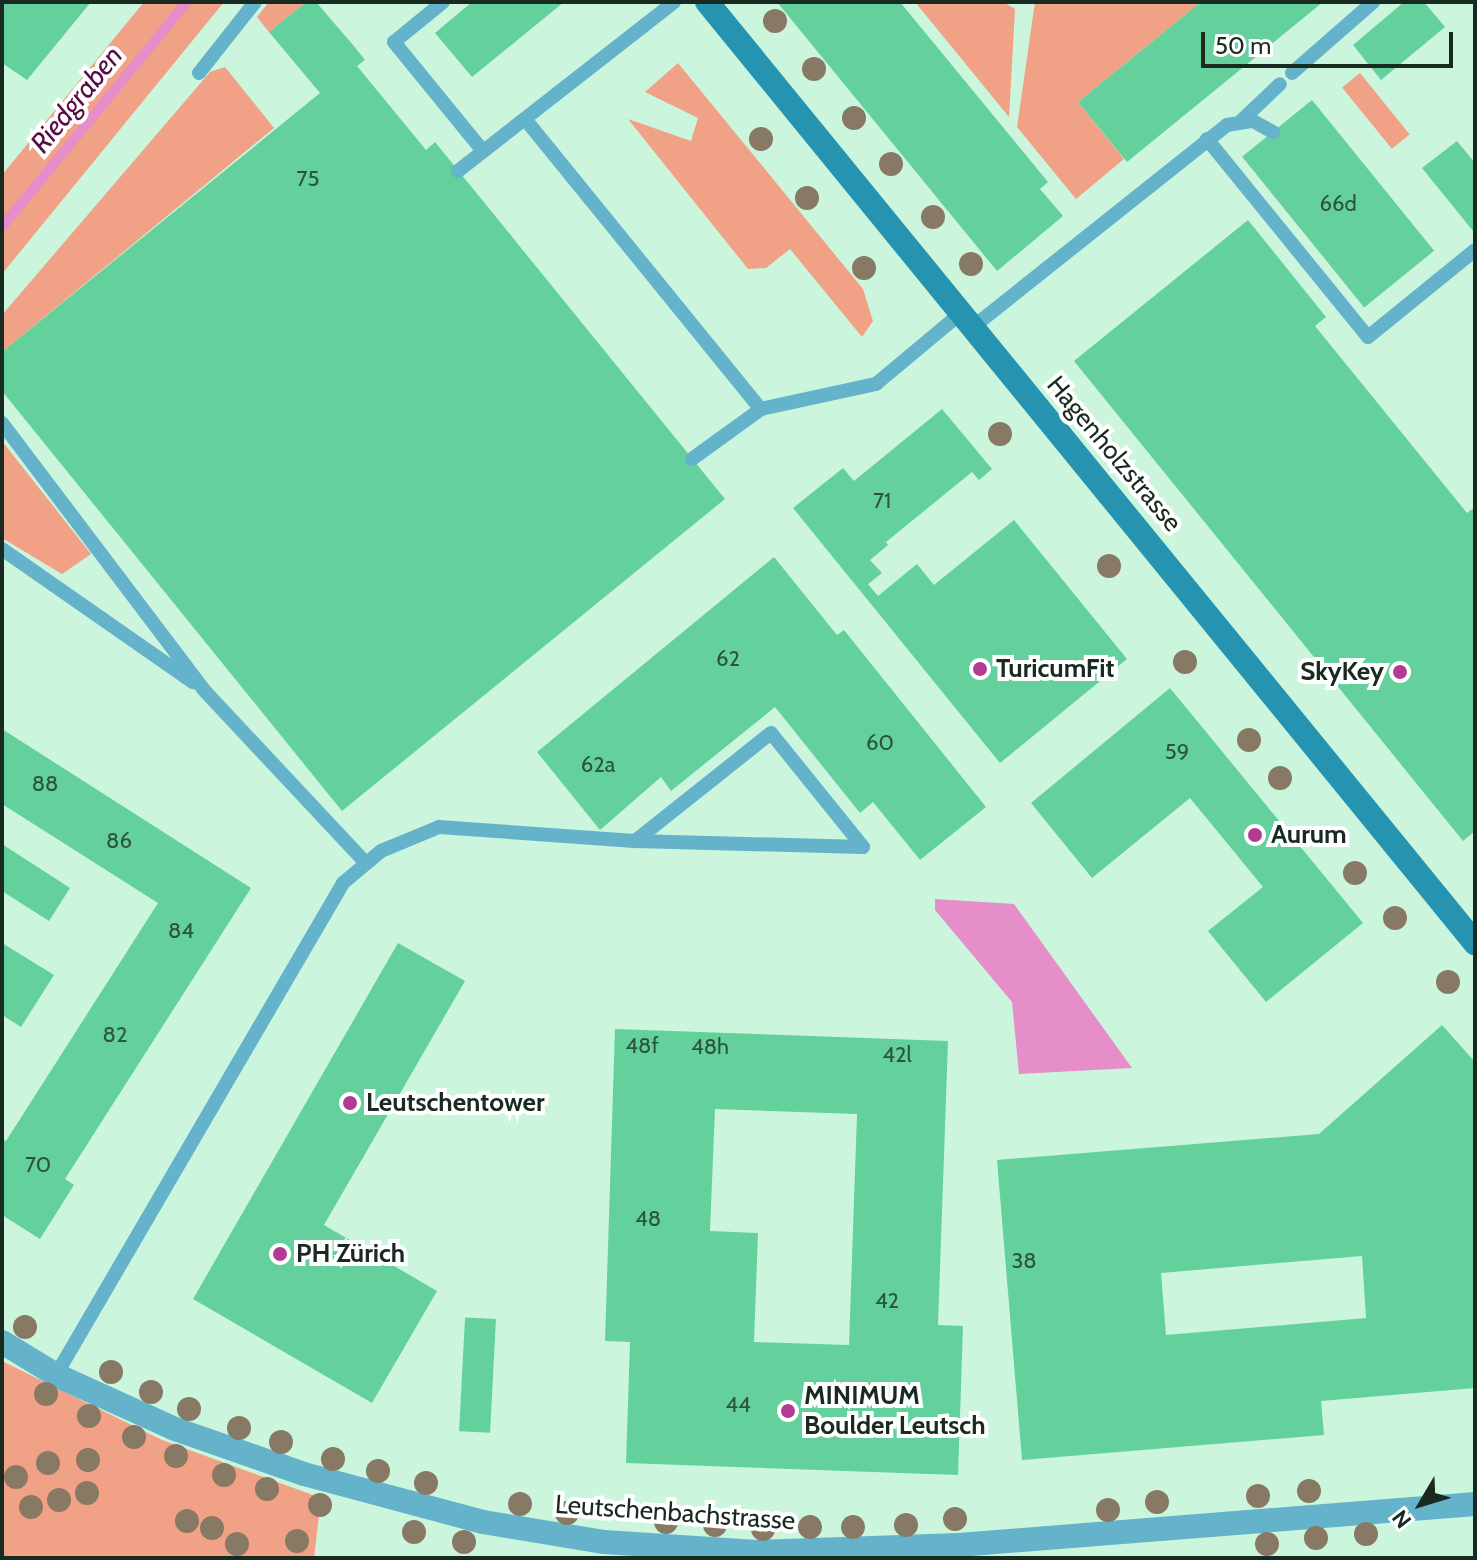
<!DOCTYPE html>
<meta charset="utf-8">
<style>
body{margin:0}
#map{position:relative;width:1477px;height:1560px;overflow:hidden;background:#cbf6dd;font-family:Cabin,sans-serif}
div>[style]{position:absolute}
.green>*{inset:0;background:#f1a185;transform-origin:0 0}
.water>*{inset:0;background:#e58ec9}
.stream>*{height:10px;margin:-5px;padding:0 5px;transform-origin:5px;border-radius:5px;background:#e58ec9}
.building>*{inset:0;background:#64d09b;transform-origin:0 0}
.lane>*{height:14px;margin:-7px;padding:0 7px;transform-origin:7px;border-radius:7px;background:#65b3cb}
.street>*{height:24px;margin:-12px;padding:0 12px;transform-origin:12px;border-radius:12px;background:#65b3cb}
.secondary>*{height:24px;margin:-12px;padding:0 12px;transform-origin:12px;border-radius:12px;background:#2693b0}
.trees>*{width:24px;height:24px;margin:-12px;border-radius:50%;background:#877963}
.dots>*{width:22px;height:22px;translate:-50% -50%;box-sizing:border-box;border:4px solid #fff;border-radius:50%}
span{translate:-50% -50%;white-space:nowrap;text-align:center;line-height:1.15;-webkit-text-stroke:8px #fff;paint-order:stroke}
.number-label{font-size:22px;color:#2c5440}
.number-label span{-webkit-text-stroke-width:0}
.street-label{font-size:26px;color:#192a21}
.poi-label{font-size:26px;color:#192a21;font-weight:700}
.left{translate:0 -50%;text-align:left}
.right{translate:-100% -50%;text-align:right}
.water-label{font-size:28px;color:#580b46;font-style:italic}
.frame{position:absolute;inset:0;border:4px solid #192a21;pointer-events:none}
.north{position:absolute;left:1381px;top:1464px;width:80px;height:80px;-webkit-text-stroke:6px #fff;paint-order:stroke;rotate:232deg;font-size:22px;font-weight:700;line-height:32px;text-align:center;color:#192a21}
.north::after{content:'';display:block;margin:auto;width:28px;height:36px;background:#192a21;clip-path:polygon(50% 0,100% 100%,50% 72%,0 100%)}
.scale{position:absolute;left:1201px;top:32px;width:252px;height:36px;box-sizing:border-box;border:4px solid #192a21;border-top:0;padding-left:10px;font-size:24px;line-height:28px;white-space:nowrap;color:#192a21;-webkit-text-stroke:6px #fff;paint-order:stroke}
</style>
<div id="map">
<div class="green">
<i style="clip-path:polygon(144px 2px,224px 2px,2px 274px,2px 175px)"></i>
<i style="clip-path:polygon(269px 2px,306px 2px,269px 32px,257px 17px)"></i>
<i style="clip-path:polygon(915px 2px,1003px 2px,1015px 9px,1009px 117px)"></i>
<i style="clip-path:polygon(1035px 2px,1201px 2px,1078px 102px,1124px 159px,1076px 199px,1017px 127px)"></i>
<i style="clip-path:polygon(678px 63px,863px 289px,873px 321px,862px 337px,790px 249px,766px 268px,748px 269px,628px 119px,691px 141px,698px 118px,645px 92px)"></i>
<i style="clip-path:polygon(225px 67px,274px 128px,2px 352px,2px 315px,210px 72px)"></i>
<i style="left:1360px;top:73px;width:79px;height:23px;rotate:51deg"></i>
<i style="clip-path:polygon(2px 441px,91px 554px,62px 574px,2px 538px)"></i>
<i style="clip-path:polygon(2px 1361px,162px 1440px,321px 1498px,314px 1558px,2px 1558px)"></i>
</div>
<div class="water">
<i style="clip-path:polygon(935px 899px,1014px 904px,1132px 1068px,1019px 1074px,1012px 1002px,935px 910px)"></i>
</div>
<div class="stream">
<i style="left:2px;top:227px;width:291px;rotate:-50.6deg"></i>
</div>
<div class="building">
<i style="clip-path:polygon(2px 2px,91px 2px,27px 80px,2px 63px)"></i>
<i style="clip-path:polygon(306px 2px,316px 2px,353px 45px,365px 60px,357px 66px,426px 150px,435px 142px,725px 499px,342px 811px,2px 391px,2px 352px,320px 93px,269px 32px)"></i>
<i style="clip-path:polygon(472px 2px,564px 2px,472px 77px,435px 33px)"></i>
<i style="clip-path:polygon(777px 2px,900px 2px,1048px 182px,1040px 189px,1063px 216px,997px 271px)"></i>
<i style="clip-path:polygon(1201px 2px,1323px 2px,1127px 162px,1078px 102px)"></i>
<i style="clip-path:polygon(1404px 2px,1424px 2px,1445px 27px,1381px 80px,1353px 45px)"></i>
<i style="left:1312px;top:100px;width:194px;height:90px;rotate:51deg"></i>
<i style="clip-path:polygon(1457px 141px,1475px 163px,1473px 231px,1422px 168px)"></i>
<i style="clip-path:polygon(1248px 220px,1326px 317px,1315px 326px,1467px 513px,1475px 507px,1475px 831px,1463px 841px,1074px 361px)"></i>
<i style="clip-path:polygon(942px 409px,992px 469px,979px 480px,972px 472px,886px 542px,888px 545px,870px 560px,882px 573px,868px 584px,878px 596px,917px 564px,934px 585px,1014px 520px,1127px 659px,1000px 763px,793px 508px,843px 468px,854px 481px)"></i>
<i style="clip-path:polygon(774px 557px,837px 635px,844px 630px,986px 807px,920px 860px,873px 802px,860px 813px,775px 707px,671px 791px,661px 777px,600px 830px,537px 752px)"></i>
<i style="clip-path:polygon(1170px 688px,1363px 923px,1266px 1002px,1208px 931px,1263px 887px,1190px 798px,1092px 878px,1031px 803px)"></i>
<i style="clip-path:polygon(2px 729px,251px 888px,65px 1179px,74px 1185px,40px 1239px,2px 1215px,2px 1139px,6px 1141px,158px 903px,2px 804px)"></i>
<i style="clip-path:polygon(2px 844px,70px 888px,49px 921px,2px 891px)"></i>
<i style="clip-path:polygon(2px 943px,54px 975px,21px 1027px,2px 1015px)"></i>
<i style="clip-path:polygon(398px 943px,465px 981px,324px 1225px,437px 1291px,372px 1403px,193px 1299px)"></i>
<i style="clip-path:polygon(evenodd,1442px 1025px,1475px 1062px,1475px 1388px,1321px 1401px,1324px 1435px,1022px 1460px,997px 1160px,1319px 1134px,1442px 1025px,1362px 1256px,1366px 1318px,1166px 1335px,1161px 1273px,1362px 1256px)"></i>
<i style="clip-path:polygon(evenodd,615px 1029px,948px 1041px,938px 1325px,963px 1326px,958px 1475px,626px 1463px,630px 1342px,605px 1341px,615px 1029px,715px 1109px,857px 1114px,849px 1345px,754px 1342px,758px 1233px,710px 1231px,715px 1109px)"></i>
<i style="left:496px;top:1319px;width:114px;height:31px;rotate:93deg"></i>
</div>
<div class="lane">
<i style="left:443px;top:2px;width:63px;rotate:140.8deg"></i>
<i style="left:394px;top:42px;width:141px;rotate:50.8deg"></i>
<i style="left:199px;top:73px;width:90px;rotate:-51.7deg"></i>
<i style="left:1292px;top:73px;width:108px;rotate:-41.2deg"></i>
<i style="left:525px;top:119px;width:374px;rotate:50.9deg"></i>
<i style="left:1242px;top:120px;width:52px;rotate:-43.5deg"></i>
<i style="left:1207px;top:139px;width:255px;rotate:50.9deg"></i>
<i style="left:1368px;top:337px;width:138px;rotate:-39.1deg"></i>
<i style="left:458px;top:171px;width:274px;rotate:-38deg"></i>
<i style="left:973px;top:327px;width:325px;rotate:-38.5deg"></i>
<i style="left:1227px;top:125px;width:26px;rotate:-9deg"></i>
<i style="left:1253px;top:121px;width:23px;rotate:29deg"></i>
<i style="left:2px;top:423px;width:333px;rotate:52.9deg"></i>
<i style="left:203px;top:689px;width:238px;rotate:46.9deg"></i>
<i style="left:692px;top:459px;width:85px;rotate:-35.9deg"></i>
<i style="left:761px;top:409px;width:118px;rotate:-12.3deg"></i>
<i style="left:876px;top:384px;width:111px;rotate:-39.9deg"></i>
<i style="left:2px;top:549px;width:233px;rotate:34.9deg"></i>
<i style="left:56px;top:1375px;width:570px;rotate:-59.74deg"></i>
<i style="left:343px;top:883px;width:50px;rotate:-40.1deg"></i>
<i style="left:381px;top:851px;width:63px;rotate:-22.5deg"></i>
<i style="left:439px;top:827px;width:196px;rotate:4.1deg"></i>
<i style="left:635px;top:841px;width:228px;rotate:1.5deg"></i>
<i style="left:863px;top:847px;width:146px;rotate:-128.9deg"></i>
<i style="left:771px;top:733px;width:174px;rotate:141.5deg"></i>
</div>
<div class="street">
<i style="left:2px;top:1342px;width:63px;rotate:31.4deg"></i>
<i style="left:56px;top:1375px;width:131px;rotate:24.4deg"></i>
<i style="left:175px;top:1429px;width:137px;rotate:19.2deg"></i>
<i style="left:304px;top:1474px;width:185px;rotate:15deg"></i>
<i style="left:483px;top:1522px;width:123px;rotate:9.4deg"></i>
<i style="left:604px;top:1542px;width:153px;rotate:3.7deg"></i>
<i style="left:757px;top:1552px;width:202px;rotate:-2deg"></i>
<i style="left:959px;top:1545px;width:518px;rotate:-4.54deg"></i>
</div>
<div class="secondary">
<i style="left:707px;top:2px;width:1215px;rotate:50.78deg"></i>
</div>
<div class="trees">
<i style="left:775px;top:21px"></i>
<i style="left:814px;top:69px"></i>
<i style="left:854px;top:118px"></i>
<i style="left:761px;top:139px"></i>
<i style="left:891px;top:164px"></i>
<i style="left:807px;top:198px"></i>
<i style="left:933px;top:217px"></i>
<i style="left:971px;top:264px"></i>
<i style="left:864px;top:268px"></i>
<i style="left:1000px;top:434px"></i>
<i style="left:1109px;top:566px"></i>
<i style="left:1185px;top:662px"></i>
<i style="left:1249px;top:740px"></i>
<i style="left:1280px;top:778px"></i>
<i style="left:1355px;top:873px"></i>
<i style="left:1395px;top:918px"></i>
<i style="left:1448px;top:982px"></i>
<i style="left:25px;top:1327px"></i>
<i style="left:111px;top:1372px"></i>
<i style="left:151px;top:1392px"></i>
<i style="left:46px;top:1394px"></i>
<i style="left:189px;top:1409px"></i>
<i style="left:89px;top:1416px"></i>
<i style="left:239px;top:1428px"></i>
<i style="left:134px;top:1437px"></i>
<i style="left:281px;top:1442px"></i>
<i style="left:176px;top:1456px"></i>
<i style="left:333px;top:1459px"></i>
<i style="left:88px;top:1460px"></i>
<i style="left:48px;top:1463px"></i>
<i style="left:378px;top:1471px"></i>
<i style="left:224px;top:1475px"></i>
<i style="left:16px;top:1477px"></i>
<i style="left:426px;top:1483px"></i>
<i style="left:267px;top:1489px"></i>
<i style="left:1309px;top:1491px"></i>
<i style="left:87px;top:1493px"></i>
<i style="left:1258px;top:1496px"></i>
<i style="left:59px;top:1500px"></i>
<i style="left:1157px;top:1502px"></i>
<i style="left:520px;top:1504px"></i>
<i style="left:320px;top:1505px"></i>
<i style="left:31px;top:1507px"></i>
<i style="left:1108px;top:1510px"></i>
<i style="left:567px;top:1513px"></i>
<i style="left:955px;top:1519px"></i>
<i style="left:187px;top:1521px"></i>
<i style="left:666px;top:1522px"></i>
<i style="left:715px;top:1525px"></i>
<i style="left:906px;top:1525px"></i>
<i style="left:810px;top:1527px"></i>
<i style="left:853px;top:1527px"></i>
<i style="left:212px;top:1528px"></i>
<i style="left:763px;top:1529px"></i>
<i style="left:414px;top:1532px"></i>
<i style="left:1366px;top:1534px"></i>
<i style="left:1316px;top:1538px"></i>
<i style="left:297px;top:1541px"></i>
<i style="left:464px;top:1542px"></i>
<i style="left:237px;top:1544px"></i>
<i style="left:1267px;top:1544px"></i>
</div>
<div class="dots">
<i style="left:980px;top:669px;background:#b23c93"></i>
<i style="left:1400px;top:672px;background:#b23c93"></i>
<i style="left:1255px;top:835px;background:#b23c93"></i>
<i style="left:350px;top:1103px;background:#b23c93"></i>
<i style="left:280px;top:1254px;background:#b23c93"></i>
<i style="left:788px;top:1411px;background:#b23c93"></i>
</div>
<div class="number-label">
<span style="left:308px;top:179px">75</span>
<span style="left:1338px;top:204px">66d</span>
<span style="left:882px;top:501px">71</span>
<span style="left:728px;top:659px">62</span>
<span style="left:880px;top:743px">60</span>
<span style="left:1177px;top:752px">59</span>
<span style="left:598px;top:765px">62a</span>
<span style="left:45px;top:784px">88</span>
<span style="left:119px;top:841px">86</span>
<span style="left:181px;top:931px">84</span>
<span style="left:115px;top:1035px">82</span>
<span style="left:642px;top:1046px">48f</span>
<span style="left:710px;top:1047px">48h</span>
<span style="left:897px;top:1055px">42l</span>
<span style="left:38px;top:1165px">70</span>
<span style="left:648px;top:1219px">48</span>
<span style="left:1024px;top:1261px">38</span>
<span style="left:887px;top:1301px">42</span>
<span style="left:738px;top:1405px">44</span>
</div>
<div class="street-label">
<span style="left:1114px;top:454px;rotate:50deg">Hagenholzstrasse</span>
<span style="left:675px;top:1513px;rotate:4deg">Leutschenbachstrasse</span>
</div>
<div class="poi-label">
<span class="left" style="left:996px;top:669px">TuricumFit</span>
<span class="right" style="left:1384px;top:672px">SkyKey</span>
<span class="left" style="left:1271px;top:835px">Aurum</span>
<span class="left" style="left:366px;top:1103px">Leutschentower</span>
<span class="left" style="left:296px;top:1254px">PH Zürich</span>
<span class="left" style="left:804px;top:1411px">MINIMUM<br>Boulder Leutsch</span>
</div>
<div class="water-label">
<span style="left:76px;top:99px;rotate:-51deg">Riedgraben</span>
</div>
<div class="frame"></div>
<div class="north">N</div>
<div class="scale">50 m</div>
</div>
